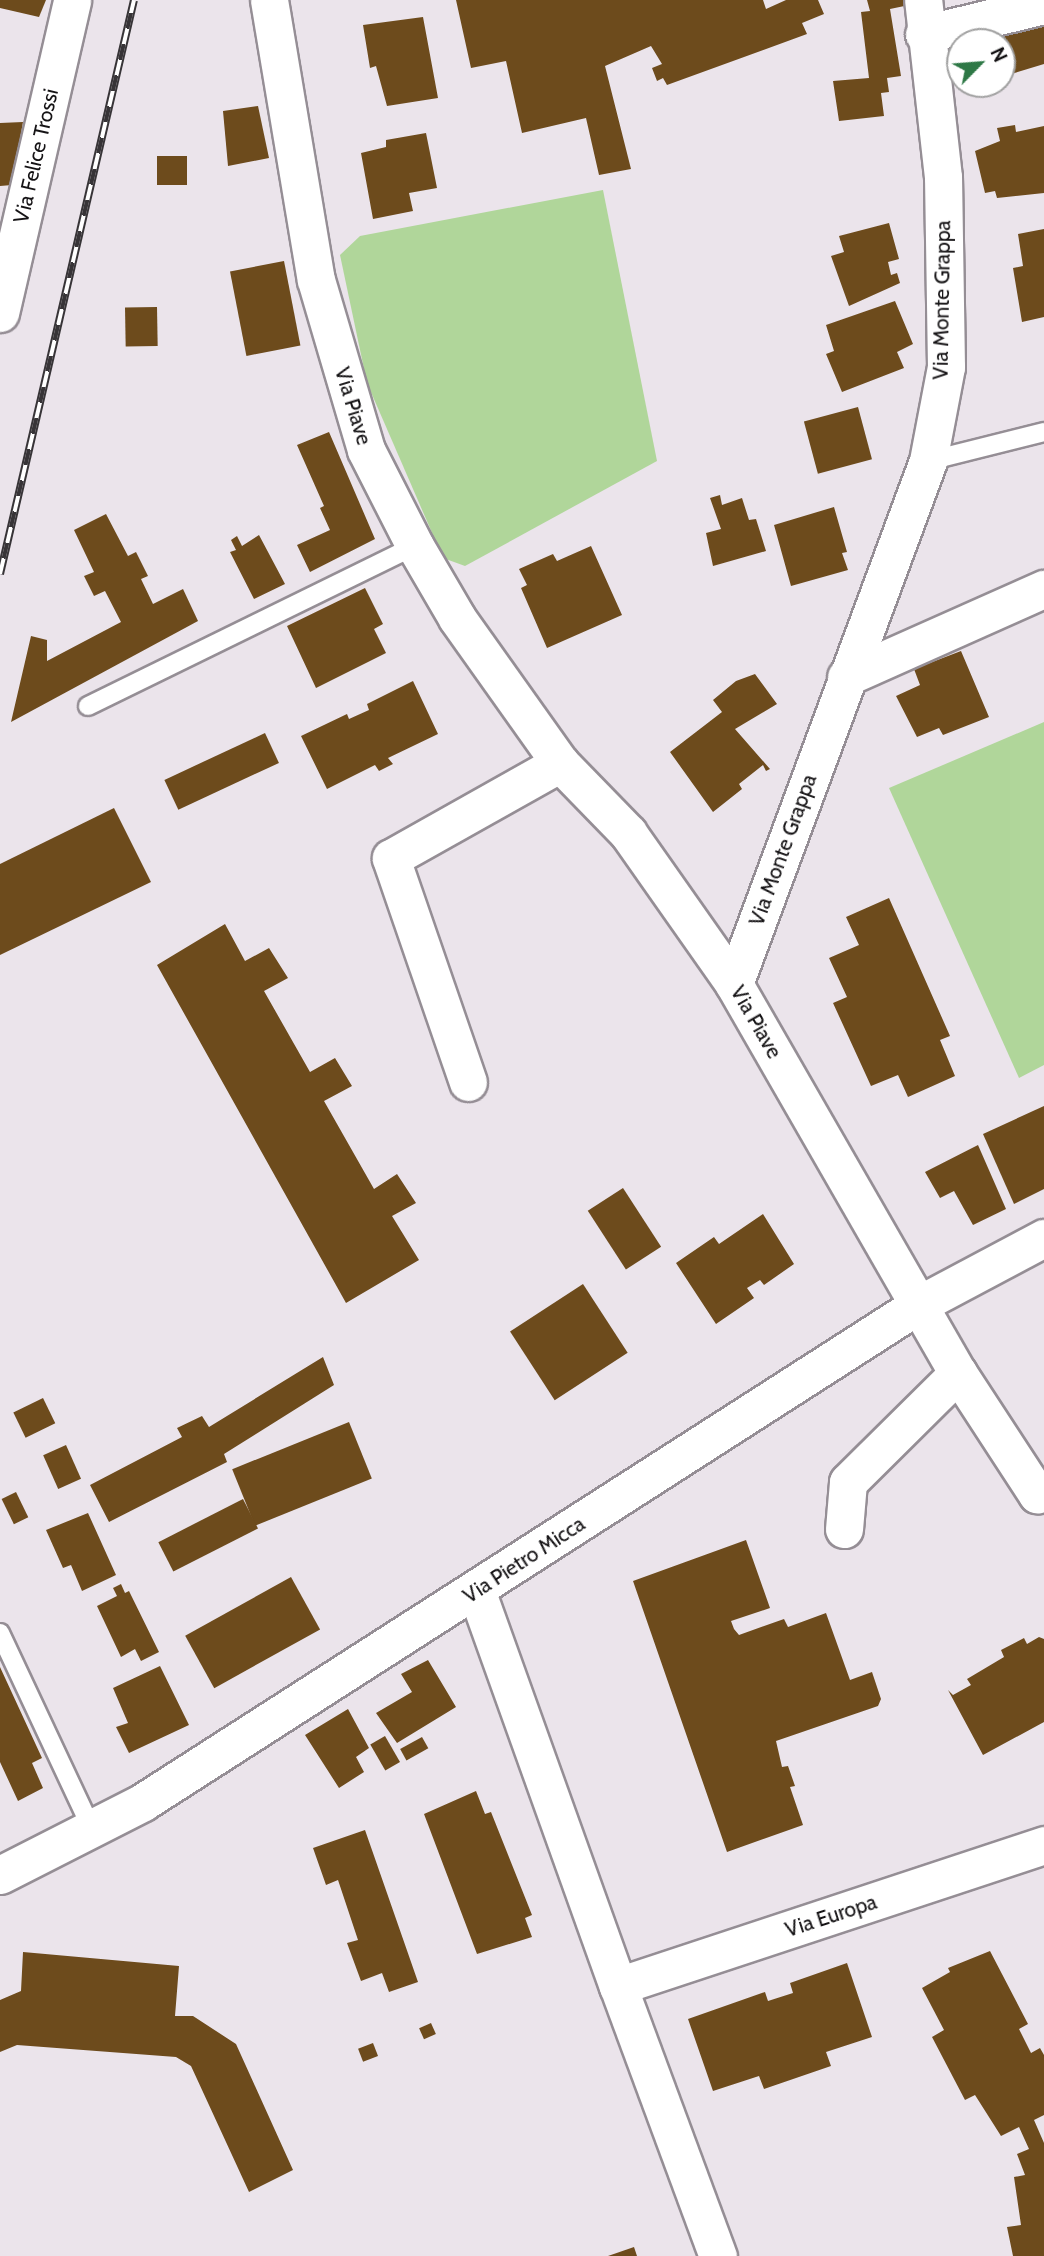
<!DOCTYPE html>
<style>
body{margin:0}
#map{position:relative;width:1044px;height:2256px;overflow:hidden;background:#ebe4eb;font-family:Cabin,sans-serif}
div>[style]{position:absolute}
.green>*{inset:0;background:#b0d69a}
.building>*{inset:0;background:#6d4b1c;transform-origin:0 0}
.roads{filter:drop-shadow(2px 0 #958e95) drop-shadow(-2px 0 #958e95) drop-shadow(0 2px #958e95) drop-shadow(0 -2px #958e95)}
.lane>*{height:18px;margin:-9px;padding:0 9px;transform-origin:9px;border-radius:9px;background:#fff}
.street>*{height:37px;margin:-18.5px;padding:0 18.5px;transform-origin:18.5px;border-radius:18.5px;background:#fff}
.rail>*{height:8px;margin-top:-4px;transform-origin:0;background:repeating-linear-gradient(90deg,#fff 0 16px,#373437 0 32px);box-sizing:border-box;border-block:2px solid #373437}
span{translate:-50% -50%;white-space:nowrap;text-align:center;line-height:1.15;-webkit-text-stroke:7px #fff;paint-order:stroke}
.street-label{font-size:21px;color:#151315}
.north{position:absolute;left:946px;top:28px;width:70px;height:70px;box-sizing:border-box;background:#fff;border:2px solid #a1a1a1;border-radius:50%;rotate:65deg;font-size:19px;font-weight:700;line-height:28px;text-align:center;color:#151315}
.north::after{content:'';display:block;margin:auto;width:24px;height:32px;background:#2e7846;clip-path:polygon(50% 0,100% 100%,50% 72%,0 100%)}
</style>
<div id="map">
<div class="green">
<i style="clip-path:polygon(603px 190px,657px 461px,465px 566px,443px 558px,367px 383px,340px 255px,360px 236px)"></i>
<i style="clip-path:polygon(1044px 722px,1044px 1065px,1019px 1078px,889px 788px)"></i>
</div>
<div class="building">
<i style="clip-path:polygon(0 0,46px 0,39px 17px,0 8px)"></i>
<i style="clip-path:polygon(456px 0,763px 0,766px 9px,786px 0,818px 0,824px 14px,802px 23px,807px 34px,667px 85px,663px 78px,657px 81px,652px 68px,662px 64px,651px 46px,605px 66px,631px 169px,599px 175px,586px 118px,522px 133px,506px 61px,471px 68px)"></i>
<i style="clip-path:polygon(867px 0,913px 0,914px 4px,890px 9px,901px 76px,887px 78px,889px 92px,881px 93px,884px 116px,839px 121px,833px 81px,869px 78px,861px 12px,870px 11px)"></i>
<i style="clip-path:polygon(1044px 16px,1044px 64px,1011px 74px,998px 28px)"></i>
<i style="clip-path:polygon(423px 17px,438px 98px,387px 106px,376px 66px,370px 68px,363px 25px)"></i>
<i style="clip-path:polygon(258px 106px,269px 158px,228px 166px,223px 111px)"></i>
<i style="clip-path:polygon(23px 122px,12px 185px,0 186px,0 123px)"></i>
<i style="clip-path:polygon(1015px 125px,1016px 132px,1044px 126px,1044px 193px,997px 198px,995px 191px,985px 193px,975px 151px,1000px 141px,997px 128px)"></i>
<i style="clip-path:polygon(426px 133px,437px 188px,409px 193px,413px 211px,373px 219px,361px 153px,386px 147px,386px 140px)"></i>
<i style="left:187px;top:156px;width:29px;height:30px;rotate:90deg"></i>
<i style="clip-path:polygon(889px 223px,899px 259px,888px 262px,891px 275px,897px 273px,900px 283px,849px 306px,831px 256px,844px 252px,839px 236px)"></i>
<i style="clip-path:polygon(1044px 229px,1044px 317px,1022px 322px,1013px 268px,1023px 266px,1018px 234px)"></i>
<i style="left:284px;top:261px;width:86px;height:55px;rotate:79deg"></i>
<i style="clip-path:polygon(895px 301px,913px 344px,897px 352px,904px 368px,842px 392px,826px 354px,834px 351px,826px 325px)"></i>
<i style="left:157px;top:307px;width:39px;height:32px;rotate:89deg"></i>
<i style="left:858px;top:407px;width:54px;height:56px;rotate:75deg"></i>
<i style="clip-path:polygon(329px 432px,375px 539px,310px 572px,297px 545px,330px 530px,320px 508px,324px 506px,297px 445px)"></i>
<i style="clip-path:polygon(720px 495px,722px 505px,742px 498px,749px 520px,756px 519px,766px 551px,713px 566px,706px 533px,721px 529px,710px 498px)"></i>
<i style="clip-path:polygon(834px 507px,847px 552px,842px 553px,848px 570px,791px 586px,774px 525px)"></i>
<i style="clip-path:polygon(106px 514px,128px 556px,136px 552px,148px 576px,141px 579px,153px 604px,183px 589px,198px 621px,11px 722px,31px 636px,47px 640px,47px 661px,121px 622px,105px 591px,94px 596px,84px 576px,94px 572px,74px 530px)"></i>
<i style="clip-path:polygon(259px 535px,285px 584px,254px 599px,230px 552px,236px 550px,231px 540px,237px 536px,242px 546px)"></i>
<i style="clip-path:polygon(591px 546px,622px 615px,547px 648px,521px 588px,527px 585px,519px 569px,553px 554px,557px 561px)"></i>
<i style="clip-path:polygon(365px 588px,383px 624px,374px 629px,386px 653px,316px 688px,287px 626px)"></i>
<i style="clip-path:polygon(961px 651px,989px 717px,943px 735px,939px 728px,917px 737px,896px 696px,920px 685px,914px 669px)"></i>
<i style="clip-path:polygon(755px 674px,777px 704px,735px 729px,770px 769px,766px 771px,763px 765px,739px 784px,742px 789px,713px 812px,670px 752px,722px 712px,713px 700px,736px 681px)"></i>
<i style="clip-path:polygon(413px 681px,438px 734px,388px 758px,393px 764px,379px 771px,375px 765px,327px 789px,301px 736px,347px 714px,349px 719px,369px 710px,367px 704px)"></i>
<i style="left:265px;top:733px;width:33px;height:111px;rotate:65deg"></i>
<i style="clip-path:polygon(114px 808px,151px 882px,0 955px,0 864px)"></i>
<i style="clip-path:polygon(889px 898px,950px 1036px,940px 1040px,955px 1076px,908px 1097px,898px 1075px,871px 1086px,833px 1003px,847px 997px,829px 958px,859px 945px,846px 917px)"></i>
<i style="clip-path:polygon(225px 924px,245px 961px,269px 948px,288px 978px,264px 991px,310px 1072px,335px 1058px,352px 1086px,324px 1101px,374px 1189px,397px 1174px,416px 1203px,392px 1216px,419px 1260px,346px 1303px,157px 965px)"></i>
<i style="clip-path:polygon(1044px 1106px,1044px 1189px,1014px 1204px,983px 1134px)"></i>
<i style="clip-path:polygon(978px 1145px,1006px 1209px,973px 1225px,954px 1191px,940px 1198px,925px 1172px)"></i>
<i style="left:623px;top:1188px;width:70px;height:42px;rotate:57deg"></i>
<i style="clip-path:polygon(763px 1214px,794px 1264px,764px 1285px,760px 1280px,747px 1288px,754px 1298px,716px 1324px,676px 1263px,714px 1237px,719px 1244px)"></i>
<i style="left:583px;top:1284px;width:82px;height:87px;rotate:57deg"></i>
<i style="clip-path:polygon(323px 1357px,334px 1385px,224px 1454px,227px 1462px,109px 1522px,90px 1485px,182px 1437px,177px 1428px,202px 1416px,209px 1427px)"></i>
<i style="left:43px;top:1398px;width:28px;height:33px;rotate:64deg"></i>
<i style="left:349px;top:1422px;width:61px;height:126px;rotate:68deg"></i>
<i style="left:66px;top:1445px;width:37px;height:25px;rotate:66deg"></i>
<i style="left:16px;top:1492px;width:28px;height:16px;rotate:64deg"></i>
<i style="left:243px;top:1499px;width:33px;height:95px;rotate:63deg"></i>
<i style="clip-path:polygon(88px 1513px,116px 1575px,82px 1591px,71px 1565px,63px 1568px,46px 1530px)"></i>
<i style="clip-path:polygon(746px 1540px,770px 1608px,731px 1621px,734px 1629px,739px 1635px,784px 1619px,788px 1627px,826px 1613px,850px 1680px,872px 1672px,881px 1699px,878px 1706px,776px 1741px,782px 1767px,788px 1766px,795px 1786px,790px 1787px,803px 1825px,727px 1852px,633px 1581px)"></i>
<i style="left:291px;top:1577px;width:60px;height:121px;rotate:61deg"></i>
<i style="clip-path:polygon(121px 1584px,125px 1593px,129px 1591px,159px 1652px,141px 1661px,135px 1649px,121px 1657px,97px 1606px,117px 1596px,113px 1588px)"></i>
<i style="clip-path:polygon(1039px 1637px,1044px 1639px,1044px 1722px,983px 1755px,948px 1690px,953px 1695px,971px 1685px,967px 1679px,1004px 1657px,1001px 1650px,1024px 1638px,1027px 1644px)"></i>
<i style="clip-path:polygon(428px 1660px,456px 1707px,397px 1743px,376px 1713px,412px 1692px,401px 1674px)"></i>
<i style="clip-path:polygon(160px 1666px,189px 1725px,129px 1753px,116px 1727px,128px 1723px,113px 1688px)"></i>
<i style="clip-path:polygon(0 1667px,42px 1758px,32px 1763px,43px 1788px,18px 1801px,0 1762px)"></i>
<i style="clip-path:polygon(348px 1709px,369px 1748px,356px 1757px,364px 1772px,339px 1788px,305px 1735px)"></i>
<i style="left:385px;top:1736px;width:30px;height:17px;rotate:60deg"></i>
<i style="left:422px;top:1737px;width:13px;height:25px;rotate:61deg"></i>
<i style="clip-path:polygon(476px 1791px,485px 1814px,491px 1812px,532px 1915px,525px 1918px,532px 1937px,477px 1954px,424px 1814px)"></i>
<i style="clip-path:polygon(365px 1830px,418px 1982px,389px 1992px,382px 1973px,361px 1981px,347px 1943px,358px 1940px,338px 1880px,326px 1885px,313px 1848px)"></i>
<i style="clip-path:polygon(990px 1951px,1028px 2024px,1019px 2029px,1031px 2053px,1040px 2048px,1044px 2055px,1044px 2115px,1034px 2120px,1044px 2143px,1044px 2256px,1013px 2256px,1007px 2227px,1021px 2225px,1014px 2177px,1025px 2175px,1017px 2154px,1029px 2149px,1019px 2127px,1001px 2136px,975px 2095px,965px 2100px,932px 2037px,944px 2030px,922px 1988px,950px 1972px,948px 1968px)"></i>
<i style="clip-path:polygon(23px 1952px,179px 1966px,175px 2016px,193px 2016px,236px 2044px,293px 2170px,249px 2192px,191px 2066px,176px 2057px,17px 2045px,0 2052px,0 2000px,21px 1991px)"></i>
<i style="clip-path:polygon(847px 1963px,872px 2037px,826px 2052px,831px 2066px,764px 2089px,759px 2076px,713px 2091px,688px 2019px,765px 1992px,768px 2001px,793px 1993px,790px 1983px)"></i>
<i style="left:431px;top:2023px;width:12px;height:13px;rotate:66deg"></i>
<i style="left:373px;top:2043px;width:14px;height:16px;rotate:69deg"></i>
<i style="clip-path:polygon(634px 2247px,637px 2256px,608px 2256px)"></i>
</div>
<div class="roads">
<div class="lane">
<i style="left:928px;top:461px;width:120px;rotate:-14deg"></i>
<i style="left:88px;top:706px;width:364px;rotate:-26.1deg"></i>
<i style="left:0;top:1633px;width:217px;rotate:64.9deg"></i>
</div>
<div class="street">
<i style="left:269px;top:0;width:284px;rotate:80.5deg"></i>
<i style="left:316px;top:280px;width:177px;rotate:73.6deg"></i>
<i style="left:366px;top:450px;width:108px;rotate:63deg"></i>
<i style="left:415px;top:546px;width:83px;rotate:59.7deg"></i>
<i style="left:457px;top:618px;width:178px;rotate:54.6deg"></i>
<i style="left:560px;top:763px;width:98px;rotate:45.8deg"></i>
<i style="left:628px;top:833px;width:184px;rotate:54.9deg"></i>
<i style="left:734px;top:984px;width:449px;rotate:60.1deg"></i>
<i style="left:958px;top:1373px;width:145px;rotate:56.9deg"></i>
<i style="left:1037px;top:1494px;width:8px;rotate:-30deg"></i>
<i style="left:924px;top:34px;width:123px;rotate:-13.6deg"></i>
<i style="left:0;top:313px;width:321px;rotate:-77deg"></i>
<i style="left:846px;top:677px;width:217px;rotate:-24deg"></i>
<i style="left:734px;top:984px;width:558px;rotate:-69.65deg"></i>
<i style="left:928px;top:461px;width:96px;rotate:-79.2deg"></i>
<i style="left:946px;top:367px;width:190px;rotate:-90.9deg"></i>
<i style="left:943px;top:177px;width:178px;rotate:-96.4deg"></i>
<i style="left:468px;top:1082px;width:237px;rotate:-109deg"></i>
<i style="left:391px;top:858px;width:194px;rotate:-29.3deg"></i>
<i style="left:844px;top:1529px;width:47px;rotate:-85.1deg"></i>
<i style="left:848px;top:1482px;width:155px;rotate:-44.7deg"></i>
<i style="left:476px;top:1590px;width:421px;rotate:70.3deg"></i>
<i style="left:618px;top:1986px;width:449px;rotate:-18.3deg"></i>
<i style="left:0;top:1875px;width:161px;rotate:-27deg"></i>
<i style="left:143px;top:1802px;width:921px;rotate:-32.67deg"></i>
<i style="left:918px;top:1305px;width:143px;rotate:-28deg"></i>
<i style="left:618px;top:1986px;width:288px;rotate:69.7deg"></i>
</div>
</div>
<div class="rail">
<i style="left:0;top:574px;width:589px;rotate:-76.86deg"></i>
</div>
<div class="street-label">
<span style="left:36px;top:156px;rotate:-77deg">Via Felice Trossi</span>
<span style="left:942px;top:300px;rotate:-89deg">Via Monte Grappa</span>
<span style="left:353px;top:406px;rotate:73deg">Via Piave</span>
<span style="left:783px;top:850px;rotate:-70deg">Via Monte Grappa</span>
<span style="left:756px;top:1022px;rotate:60deg">Via Piave</span>
<span style="left:524px;top:1560px;rotate:-33deg">Via Pietro Micca</span>
<span style="left:831px;top:1916px;rotate:-18deg">Via Europa</span>
</div>
<div class="north">N</div>
</div>
